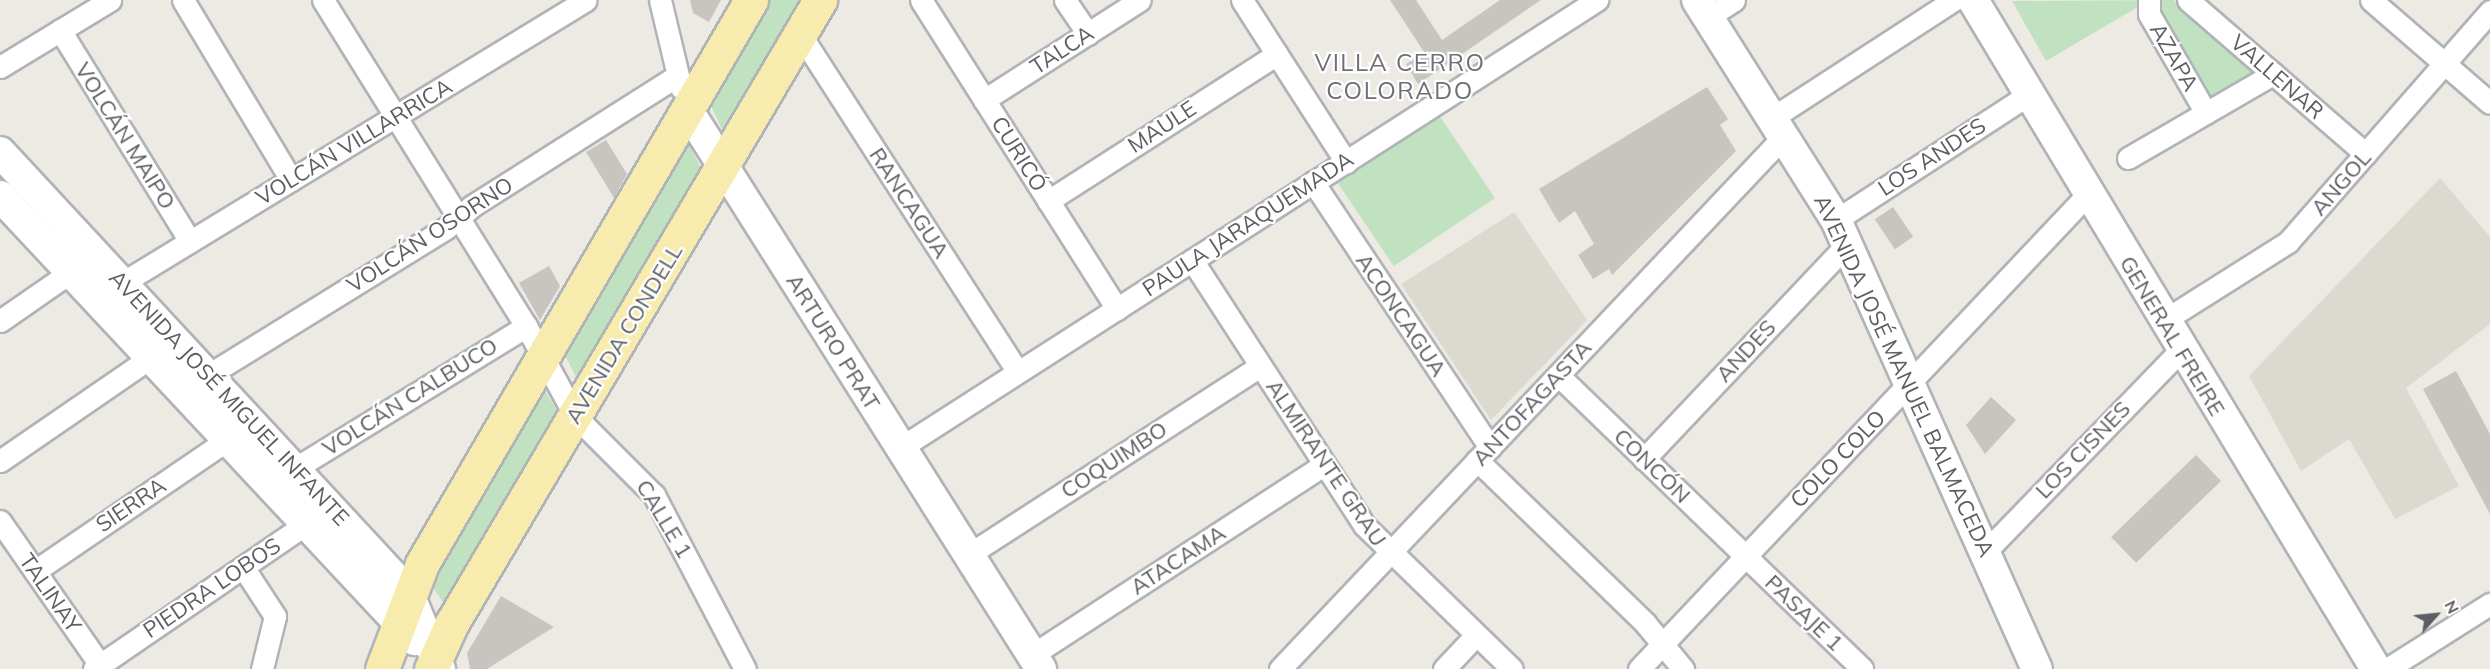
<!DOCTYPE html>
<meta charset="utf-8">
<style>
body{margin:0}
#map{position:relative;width:2490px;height:669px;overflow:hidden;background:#eceae3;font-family:Mulish,sans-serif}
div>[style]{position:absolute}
.education>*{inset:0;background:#dcd9d1}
.green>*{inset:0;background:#c1e2c1;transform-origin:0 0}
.building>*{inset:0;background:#c8c5c0;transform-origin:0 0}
.roads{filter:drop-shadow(2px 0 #b0b3b7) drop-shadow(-2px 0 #b0b3b7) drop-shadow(0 2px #b0b3b7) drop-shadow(0 -2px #b0b3b7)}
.street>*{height:21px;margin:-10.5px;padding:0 10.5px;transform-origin:10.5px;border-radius:10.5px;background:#fff}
.secondary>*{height:30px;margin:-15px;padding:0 15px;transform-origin:15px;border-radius:15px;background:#fff}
.primary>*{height:33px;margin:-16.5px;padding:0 16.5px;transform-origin:16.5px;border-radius:16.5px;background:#f7ecad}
span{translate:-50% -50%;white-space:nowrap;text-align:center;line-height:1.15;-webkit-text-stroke:4.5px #fff;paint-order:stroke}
.street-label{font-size:22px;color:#5b5e62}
.neighbourhood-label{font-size:24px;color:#6c7074;letter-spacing:1.5px}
.north{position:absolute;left:2406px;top:585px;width:60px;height:60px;-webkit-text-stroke:4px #fff;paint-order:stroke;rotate:63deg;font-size:16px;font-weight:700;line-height:24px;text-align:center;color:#5b5e62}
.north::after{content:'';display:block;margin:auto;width:21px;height:27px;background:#5b5e62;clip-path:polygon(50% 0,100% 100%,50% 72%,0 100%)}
</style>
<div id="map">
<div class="education">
<i style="clip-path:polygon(2440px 178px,2490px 237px,2490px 324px,2406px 388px,2459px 486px,2395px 519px,2349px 439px,2301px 471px,2249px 376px)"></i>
<i style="clip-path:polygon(1514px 212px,1587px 320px,1491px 420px,1401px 284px)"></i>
</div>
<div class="green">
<i style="clip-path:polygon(767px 0,804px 0,725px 136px,708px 99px)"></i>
<i style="clip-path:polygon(2174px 0,2258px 70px,2195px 105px,2141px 5px,2046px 61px,2012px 1px)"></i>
<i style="left:1439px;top:115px;width:100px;height:122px;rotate:56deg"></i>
<i style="clip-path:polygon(687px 141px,702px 170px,578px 381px,564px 353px)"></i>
<i style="clip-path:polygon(545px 391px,558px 412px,447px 608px,431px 585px)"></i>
</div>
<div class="building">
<i style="clip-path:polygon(690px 0,721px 0,709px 22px,693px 13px)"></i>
<i style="clip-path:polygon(1390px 0,1416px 0,1442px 40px,1500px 0,1541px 0,1418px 84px,1406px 64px,1424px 52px)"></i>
<i style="clip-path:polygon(1707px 87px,1728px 119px,1720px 125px,1736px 151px,1612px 275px,1609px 269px,1593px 279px,1578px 255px,1594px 244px,1575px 211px,1559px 223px,1539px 189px)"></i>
<i style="clip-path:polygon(606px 140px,627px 174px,614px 198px,586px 152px)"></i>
<i style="left:1893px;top:207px;width:36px;height:22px;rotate:56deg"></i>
<i style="clip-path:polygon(549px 266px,560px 286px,540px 320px,519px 283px)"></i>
<i style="clip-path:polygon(2456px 371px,2490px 434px,2490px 514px,2423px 389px)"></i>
<i style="clip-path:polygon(1991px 397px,2016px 420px,1985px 454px,1966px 425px)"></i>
<i style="left:2196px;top:455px;width:36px;height:118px;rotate:46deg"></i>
<i style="clip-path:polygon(501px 596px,554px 627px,487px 669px,470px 669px,467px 653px)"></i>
</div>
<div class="roads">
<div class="street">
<i style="left:183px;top:0;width:210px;rotate:59deg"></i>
<i style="left:323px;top:0;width:384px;rotate:58.1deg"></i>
<i style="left:526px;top:326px;width:102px;rotate:61.4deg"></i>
<i style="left:575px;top:416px;width:112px;rotate:45deg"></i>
<i style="left:654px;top:495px;width:196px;rotate:62.4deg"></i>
<i style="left:660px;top:0;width:90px;rotate:76.6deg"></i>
<i style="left:921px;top:0;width:366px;rotate:57.6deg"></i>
<i style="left:1065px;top:0;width:41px;rotate:55.9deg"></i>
<i style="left:1242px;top:0;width:193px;rotate:57.3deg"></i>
<i style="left:2149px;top:0;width:14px;rotate:90deg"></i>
<i style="left:2149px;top:14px;width:114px;rotate:60.1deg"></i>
<i style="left:2188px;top:0;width:235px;rotate:40.9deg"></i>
<i style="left:2371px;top:0;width:157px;rotate:40.9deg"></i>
<i style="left:1708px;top:17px;width:31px;rotate:-33deg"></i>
<i style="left:60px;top:30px;width:248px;rotate:58.4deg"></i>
<i style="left:800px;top:34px;width:402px;rotate:57.2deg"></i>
<i style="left:0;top:67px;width:129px;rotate:-31.3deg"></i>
<i style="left:984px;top:100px;width:185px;rotate:-32.7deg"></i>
<i style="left:1772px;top:118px;width:217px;rotate:-33deg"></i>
<i style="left:2128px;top:158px;width:168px;rotate:-30.1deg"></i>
<i style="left:1313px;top:182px;width:319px;rotate:56.3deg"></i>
<i style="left:1048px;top:201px;width:272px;rotate:-32.7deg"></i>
<i style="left:1836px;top:220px;width:229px;rotate:-33.1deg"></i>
<i style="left:1192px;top:260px;width:316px;rotate:57deg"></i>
<i style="left:1364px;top:525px;width:206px;rotate:44.2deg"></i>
<i style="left:122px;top:283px;width:543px;rotate:-31.38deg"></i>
<i style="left:0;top:321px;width:98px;rotate:-34.7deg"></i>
<i style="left:2163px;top:321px;width:148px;rotate:-32.3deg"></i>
<i style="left:2288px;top:242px;width:307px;rotate:-48.8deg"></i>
<i style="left:1558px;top:375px;width:423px;rotate:44deg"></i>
<i style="left:197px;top:382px;width:293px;rotate:-31.7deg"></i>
<i style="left:446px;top:228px;width:34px;rotate:-40deg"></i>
<i style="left:472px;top:206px;width:243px;rotate:-32.4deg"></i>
<i style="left:900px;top:448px;width:829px;rotate:-32.73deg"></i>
<i style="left:1644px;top:459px;width:296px;rotate:-46.6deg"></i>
<i style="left:1477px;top:460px;width:234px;rotate:44.1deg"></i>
<i style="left:1645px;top:623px;width:60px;rotate:50.4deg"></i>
<i style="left:0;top:461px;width:182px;rotate:-34.5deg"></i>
<i style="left:294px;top:469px;width:273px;rotate:-31.6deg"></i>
<i style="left:0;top:521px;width:175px;rotate:55.2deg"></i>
<i style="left:1986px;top:551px;width:280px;rotate:-45.9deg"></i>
<i style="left:968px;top:555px;width:348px;rotate:-32.9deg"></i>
<i style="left:243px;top:567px;width:59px;rotate:56.9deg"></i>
<i style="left:275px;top:616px;width:55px;rotate:103.8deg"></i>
<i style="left:35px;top:571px;width:232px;rotate:-34.3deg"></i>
<i style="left:1032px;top:655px;width:348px;rotate:-33.1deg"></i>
<i style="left:94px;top:669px;width:269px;rotate:-34.4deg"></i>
<i style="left:1280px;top:669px;width:734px;rotate:-46.6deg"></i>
<i style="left:1444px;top:669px;width:47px;rotate:-46.7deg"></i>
<i style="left:1639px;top:669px;width:651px;rotate:-46.62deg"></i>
<i style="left:2387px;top:669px;width:122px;rotate:-32.3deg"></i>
</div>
<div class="secondary">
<i style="left:1697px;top:0;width:260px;rotate:57.7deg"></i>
<i style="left:1836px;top:220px;width:492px;rotate:65.9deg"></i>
<i style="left:1973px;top:0;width:781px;rotate:58.94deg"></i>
<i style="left:687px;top:109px;width:663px;rotate:57.7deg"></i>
<i style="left:0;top:152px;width:600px;rotate:47.16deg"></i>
<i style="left:408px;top:592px;width:83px;rotate:67.4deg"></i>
<i style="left:0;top:196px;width:608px;rotate:46.93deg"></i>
</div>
<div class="primary">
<i style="left:382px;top:669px;width:112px;rotate:-69.1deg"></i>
<i style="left:422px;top:564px;width:653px;rotate:-59.74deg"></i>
<i style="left:431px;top:669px;width:51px;rotate:-65.5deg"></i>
<i style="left:452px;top:623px;width:724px;rotate:-59.43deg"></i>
</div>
</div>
<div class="street-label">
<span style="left:1062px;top:50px;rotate:-33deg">TALCA</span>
<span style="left:2174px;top:57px;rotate:60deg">AZAPA</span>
<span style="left:2277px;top:77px;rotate:41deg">VALLENAR</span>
<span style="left:1162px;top:127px;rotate:-33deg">MAULE</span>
<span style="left:125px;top:136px;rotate:58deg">VOLCÁN MAIPO</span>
<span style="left:354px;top:142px;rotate:-31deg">VOLCÁN VILLARRICA</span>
<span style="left:1019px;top:154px;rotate:58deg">CURICÓ</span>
<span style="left:1932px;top:157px;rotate:-33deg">LOS ANDES</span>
<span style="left:2341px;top:183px;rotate:-49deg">ANGOL</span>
<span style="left:909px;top:203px;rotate:57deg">RANCAGUA</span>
<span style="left:1248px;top:224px;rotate:-33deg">PAULA JARAQUEMADA</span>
<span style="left:430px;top:235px;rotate:-33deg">VOLCÁN OSORNO</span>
<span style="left:1401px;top:315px;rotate:56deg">ACONCAGUA</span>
<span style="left:624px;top:334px;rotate:-59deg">AVENIDA CONDELL</span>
<span style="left:2172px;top:336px;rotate:59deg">GENERAL FREIRE</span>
<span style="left:833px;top:342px;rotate:58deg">ARTURO PRAT</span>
<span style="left:1746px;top:351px;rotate:-47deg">ANDES</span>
<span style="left:1904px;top:376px;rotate:65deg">AVENIDA JOSÉ MANUEL BALMACEDA</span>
<span style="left:410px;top:397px;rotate:-32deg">VOLCÁN CALBUCO</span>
<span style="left:229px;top:398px;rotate:47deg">AVENIDA JOSÉ MIGUEL INFANTE</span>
<span style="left:1532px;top:403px;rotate:-47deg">ANTOFAGASTA</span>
<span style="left:2083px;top:450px;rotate:-46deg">LOS CISNES</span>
<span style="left:1838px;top:459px;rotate:-46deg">COLO COLO</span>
<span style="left:1114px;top:460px;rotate:-33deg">COQUIMBO</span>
<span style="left:1326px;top:463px;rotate:56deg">ALMIRANTE GRAU</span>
<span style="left:1652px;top:466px;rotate:44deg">CONCÓN</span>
<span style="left:131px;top:505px;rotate:-34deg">SIERRA</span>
<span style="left:664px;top:519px;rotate:59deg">CALLE 1</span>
<span style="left:1178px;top:560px;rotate:-33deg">ATACAMA</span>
<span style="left:212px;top:588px;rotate:-34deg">PIEDRA LOBOS</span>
<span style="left:50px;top:593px;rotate:55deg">TALINAY</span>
<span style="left:1804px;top:613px;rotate:44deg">PASAJE 1</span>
</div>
<div class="neighbourhood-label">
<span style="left:1400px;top:77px">VILLA CERRO<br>COLORADO</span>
</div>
<div class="north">N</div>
</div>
